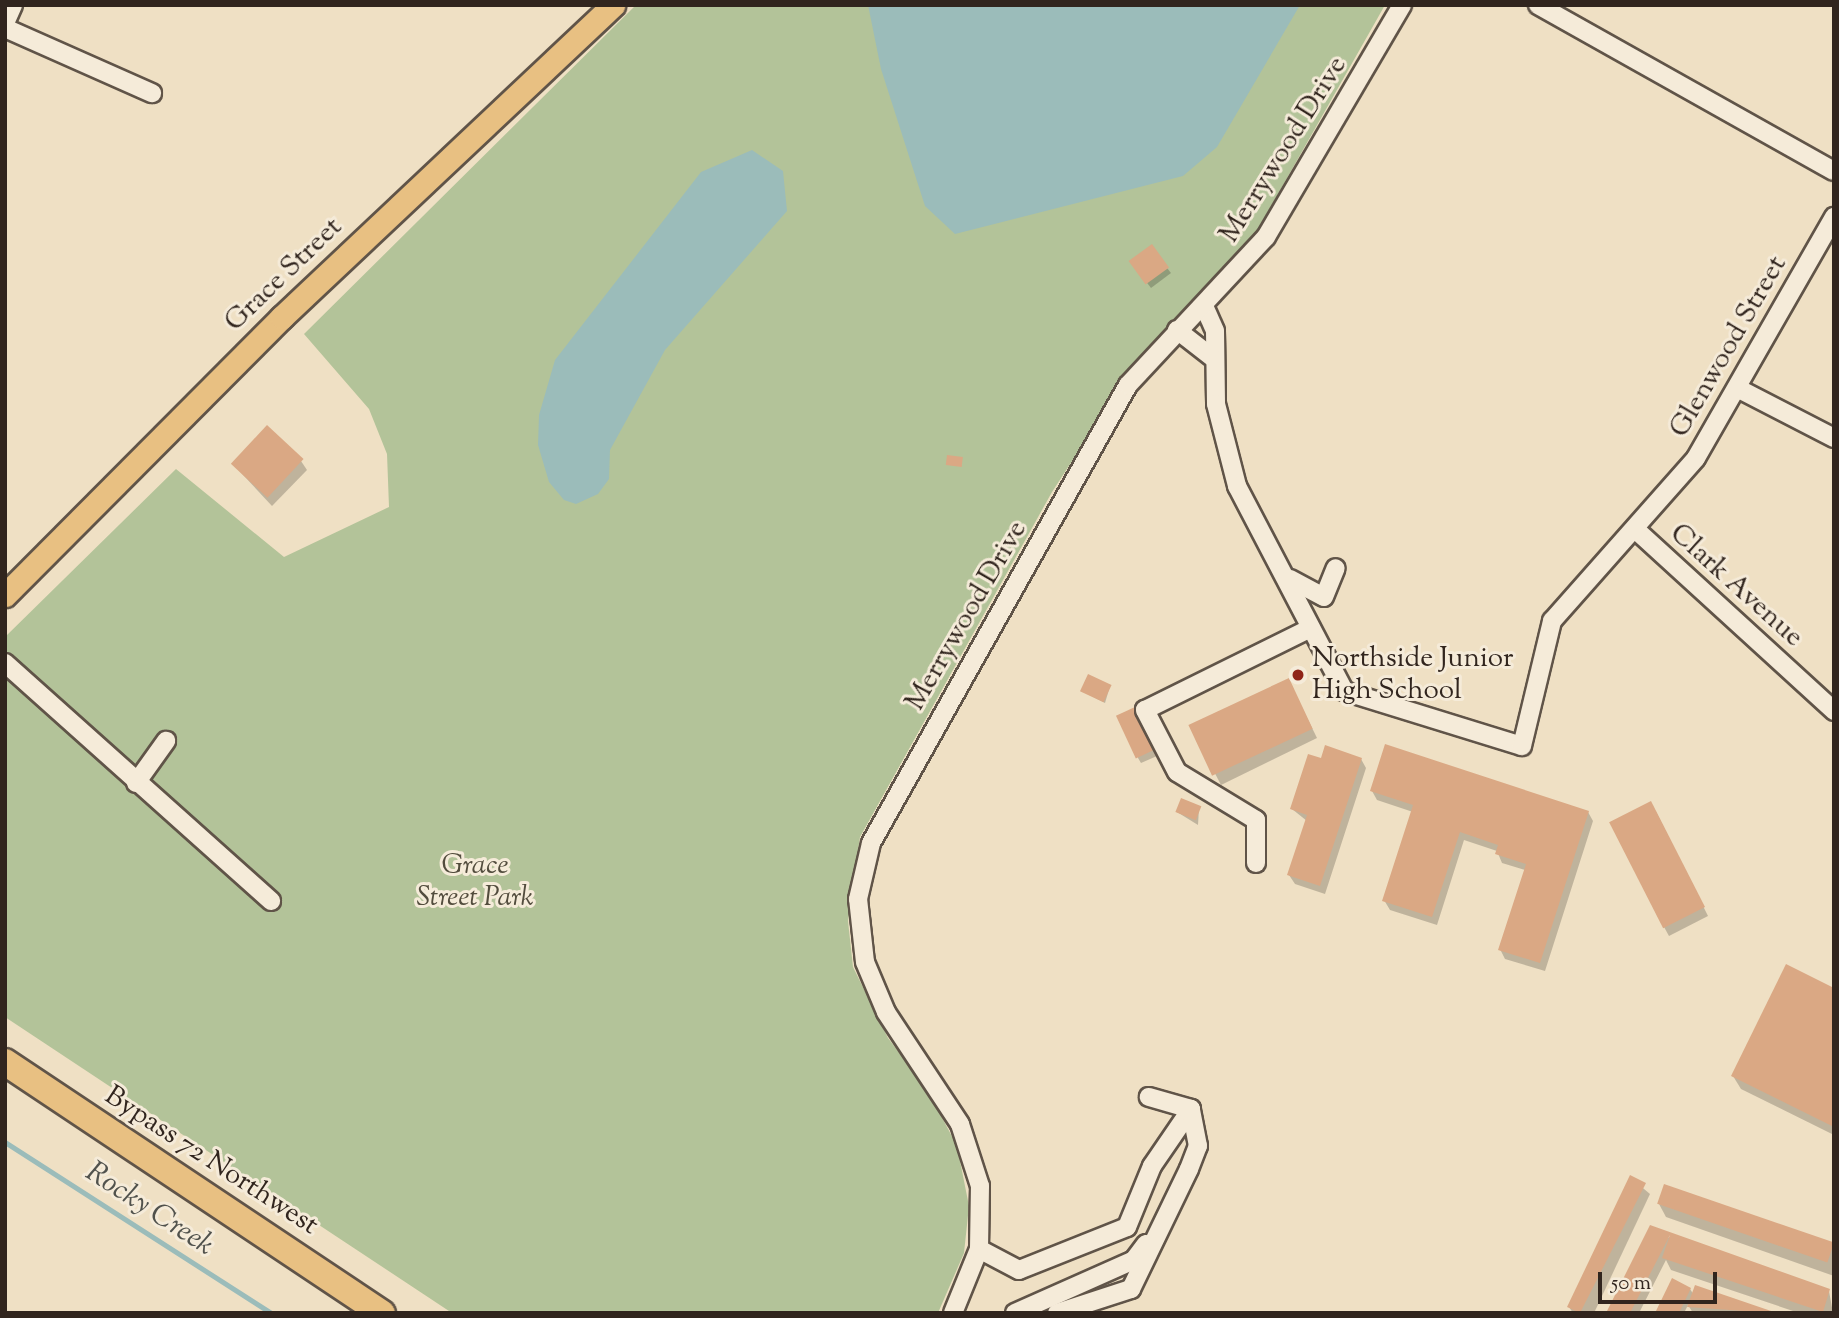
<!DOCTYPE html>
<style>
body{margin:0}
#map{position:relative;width:1839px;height:1318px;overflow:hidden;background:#efe0c4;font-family:"Sorts Mill Goudy",serif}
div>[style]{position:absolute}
.green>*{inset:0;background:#b3c399}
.water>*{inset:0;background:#9bbcba}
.shadow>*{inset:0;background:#0003}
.stream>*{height:4.5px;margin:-2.25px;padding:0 2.25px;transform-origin:2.25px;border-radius:2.25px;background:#9bbcba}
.building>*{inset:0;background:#daa884;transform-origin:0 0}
.roads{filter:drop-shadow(2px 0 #605448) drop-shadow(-2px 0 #605448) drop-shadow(0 2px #605448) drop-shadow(0 -2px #605448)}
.minor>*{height:18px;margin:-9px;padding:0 9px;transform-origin:9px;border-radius:9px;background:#f5ebd9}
.major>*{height:23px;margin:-11.5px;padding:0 11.5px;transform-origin:11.5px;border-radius:11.5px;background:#e8c082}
.highway>*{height:26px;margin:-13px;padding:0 13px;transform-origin:13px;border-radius:13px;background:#e8c082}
.dots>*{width:19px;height:19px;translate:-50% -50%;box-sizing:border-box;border:4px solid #f5ebd9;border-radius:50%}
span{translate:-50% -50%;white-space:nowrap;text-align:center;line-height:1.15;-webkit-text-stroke:6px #f5ebd9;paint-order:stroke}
.street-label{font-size:28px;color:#31251e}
.poi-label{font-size:28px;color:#31251e}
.left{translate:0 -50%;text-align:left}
.park-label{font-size:28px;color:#524c3d;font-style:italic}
.water-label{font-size:30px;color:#51524d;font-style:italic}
.frame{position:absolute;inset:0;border:7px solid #31251e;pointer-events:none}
.scale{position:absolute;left:1598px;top:1272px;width:119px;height:32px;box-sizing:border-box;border:4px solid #31251e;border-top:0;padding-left:9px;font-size:21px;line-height:24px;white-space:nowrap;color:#31251e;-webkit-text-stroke:5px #f5ebd9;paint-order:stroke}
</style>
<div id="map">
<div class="green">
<i style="clip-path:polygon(636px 5px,1385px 5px,1257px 231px,1139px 358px,1052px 492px,860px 837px,848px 921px,853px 967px,888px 1038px,928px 1091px,957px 1146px,969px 1206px,964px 1253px,938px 1313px,452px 1313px,5px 1017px,5px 637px,176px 469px,284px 557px,389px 507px,387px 454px,369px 409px,304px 334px)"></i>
</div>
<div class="water">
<i style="clip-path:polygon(868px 5px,1300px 5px,1217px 147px,1183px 176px,955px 234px,925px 206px,881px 69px)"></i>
<i style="clip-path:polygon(752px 150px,783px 171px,787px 211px,665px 350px,610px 450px,609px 479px,598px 494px,576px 504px,564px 500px,549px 482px,538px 445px,539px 415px,555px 360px,701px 172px)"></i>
</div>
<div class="shadow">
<i style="clip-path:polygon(1135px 267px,1167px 268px,1171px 273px,1151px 288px)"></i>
<i style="clip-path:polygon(301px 461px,307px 470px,272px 506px,232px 463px)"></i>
<i style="clip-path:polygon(1110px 686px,1105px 703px,1082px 691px)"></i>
<i style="clip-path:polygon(1293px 689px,1317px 738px,1221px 785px,1191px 727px)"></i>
<i style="clip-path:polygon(1138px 715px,1157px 756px,1141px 763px,1138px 758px)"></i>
<i style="clip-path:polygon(1361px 759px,1366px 768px,1325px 894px,1295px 884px,1289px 875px,1307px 821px,1292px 809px,1322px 761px)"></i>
<i style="clip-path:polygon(1372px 791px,1588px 812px,1593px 821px,1545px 971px,1505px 959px,1500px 949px,1525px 870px,1502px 863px,1497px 851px,1464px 840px,1437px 925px,1390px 910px,1384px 900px,1413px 812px,1377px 800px)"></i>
<i style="clip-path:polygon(1199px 808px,1198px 825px,1177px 812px)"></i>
<i style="clip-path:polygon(1656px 812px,1708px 916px,1669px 936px,1664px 927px)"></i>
<i style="clip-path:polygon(1834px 990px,1834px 1135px,1741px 1089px,1733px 1076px)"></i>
<i style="clip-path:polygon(1631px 1178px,1650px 1194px,1594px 1313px,1573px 1313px,1569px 1307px)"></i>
<i style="clip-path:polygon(1659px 1204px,1834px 1246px,1834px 1276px,1666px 1217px)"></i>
<i style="clip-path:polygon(1669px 1237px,1829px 1291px,1833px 1313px,1799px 1313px,1671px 1270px,1666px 1260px,1639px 1313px,1608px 1312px)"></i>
<i style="clip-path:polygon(1697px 1287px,1769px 1313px,1693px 1313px,1688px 1305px,1684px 1313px,1657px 1313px,1690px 1289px,1694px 1295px)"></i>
</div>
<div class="stream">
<i style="left:5px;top:1142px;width:316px;rotate:32.7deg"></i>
</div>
<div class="building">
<i style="left:1152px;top:244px;width:29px;height:29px;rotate:54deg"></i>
<i style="left:267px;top:425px;width:50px;height:53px;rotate:43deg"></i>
<i style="left:947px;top:455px;width:16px;height:10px;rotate:7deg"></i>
<i style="left:1088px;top:674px;width:26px;height:19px;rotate:25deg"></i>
<i style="left:1289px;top:678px;width:56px;height:111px;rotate:65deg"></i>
<i style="left:1135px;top:707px;width:47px;height:21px;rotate:65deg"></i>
<i style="clip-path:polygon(1385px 744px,1589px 811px,1540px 963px,1498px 950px,1526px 864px,1495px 854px,1498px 845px,1460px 832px,1432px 917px,1382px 901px,1413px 805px,1370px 791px)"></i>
<i style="clip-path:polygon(1325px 745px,1362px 758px,1320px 886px,1287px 875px,1307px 815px,1290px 809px,1308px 754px,1321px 758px)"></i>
<i style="left:1181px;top:798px;width:22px;height:15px;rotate:22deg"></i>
<i style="left:1651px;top:801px;width:119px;height:47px;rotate:63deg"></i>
<i style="clip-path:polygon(1786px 964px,1834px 988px,1834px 1127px,1731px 1076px)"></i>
<i style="clip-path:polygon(1630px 1175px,1646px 1183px,1580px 1313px,1567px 1307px)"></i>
<i style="left:1664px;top:1184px;width:180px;height:21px;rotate:19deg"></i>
<i style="clip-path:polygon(1650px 1225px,1830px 1289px,1823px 1312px,1662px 1258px,1670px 1235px,1630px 1313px,1606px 1313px)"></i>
<i style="clip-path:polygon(1672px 1278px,1691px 1288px,1679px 1313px,1655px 1313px)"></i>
<i style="clip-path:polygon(1695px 1285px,1774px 1312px,1773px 1313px,1687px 1307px)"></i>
</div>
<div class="roads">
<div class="minor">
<i style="left:1538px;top:5px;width:339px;rotate:29.3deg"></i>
<i style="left:5px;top:23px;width:20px;rotate:-66deg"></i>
<i style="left:5px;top:28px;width:161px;rotate:23.9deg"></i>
<i style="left:1204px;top:306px;width:27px;rotate:66deg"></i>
<i style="left:1215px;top:331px;width:73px;rotate:89.2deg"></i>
<i style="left:1216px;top:404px;width:85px;rotate:75.6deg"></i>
<i style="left:1237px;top:486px;width:231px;rotate:62.4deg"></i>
<i style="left:1344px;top:691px;width:186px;rotate:17.2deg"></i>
<i style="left:1522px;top:746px;width:129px;rotate:-76.5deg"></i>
<i style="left:1552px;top:621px;width:217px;rotate:-48.5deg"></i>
<i style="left:1696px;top:458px;width:278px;rotate:-60.2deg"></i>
<i style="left:1177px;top:330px;width:46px;rotate:37.9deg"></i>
<i style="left:1739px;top:389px;width:107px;rotate:27.3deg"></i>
<i style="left:1635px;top:529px;width:270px;rotate:42.4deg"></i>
<i style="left:1290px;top:579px;width:38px;rotate:28deg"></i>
<i style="left:1324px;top:597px;width:31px;rotate:-68deg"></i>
<i style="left:5px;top:663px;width:357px;rotate:41.8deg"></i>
<i style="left:136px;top:783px;width:52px;rotate:-54.5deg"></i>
<i style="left:1256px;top:863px;width:43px;rotate:-90deg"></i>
<i style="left:1256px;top:820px;width:92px;rotate:-148.7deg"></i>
<i style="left:1177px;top:772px;width:70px;rotate:-117.3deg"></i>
<i style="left:1145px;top:710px;width:185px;rotate:-26.3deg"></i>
<i style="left:979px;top:1249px;width:45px;rotate:27.7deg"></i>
<i style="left:1019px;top:1270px;width:116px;rotate:-21.7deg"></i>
<i style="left:1127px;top:1227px;width:66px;rotate:-67.7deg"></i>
<i style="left:1152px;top:1166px;width:69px;rotate:-55.6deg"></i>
<i style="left:953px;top:1313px;width:69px;rotate:-67.9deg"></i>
<i style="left:979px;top:1249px;width:63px;rotate:-89.1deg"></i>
<i style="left:980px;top:1186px;width:65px;rotate:-107.9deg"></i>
<i style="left:960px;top:1124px;width:134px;rotate:-123.5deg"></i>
<i style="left:886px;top:1012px;width:54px;rotate:-112.8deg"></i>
<i style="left:865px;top:962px;width:63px;rotate:-96.3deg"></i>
<i style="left:858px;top:899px;width:57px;rotate:-76.9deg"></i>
<i style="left:871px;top:843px;width:525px;rotate:-60.7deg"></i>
<i style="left:1128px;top:385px;width:202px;rotate:-47deg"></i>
<i style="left:1266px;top:237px;width:269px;rotate:-59.6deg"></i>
<i style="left:1015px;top:1313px;width:130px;rotate:-24deg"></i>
<i style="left:1134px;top:1260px;width:20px;rotate:-53deg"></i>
<i style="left:1057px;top:1313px;width:78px;rotate:-18deg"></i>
<i style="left:1131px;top:1289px;width:133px;rotate:-64.2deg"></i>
<i style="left:1189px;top:1169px;width:25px;rotate:-69deg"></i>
<i style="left:1198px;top:1146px;width:38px;rotate:-101deg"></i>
<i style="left:1191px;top:1109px;width:44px;rotate:-164.1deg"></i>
</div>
<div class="major">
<i style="left:5px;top:595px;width:392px;rotate:-45.1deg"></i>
<i style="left:282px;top:317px;width:455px;rotate:-43.3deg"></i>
</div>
<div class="highway">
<i style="left:5px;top:1062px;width:453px;rotate:33.7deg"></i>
</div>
</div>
<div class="dots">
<i style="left:1298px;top:675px;background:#8f2418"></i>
</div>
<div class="street-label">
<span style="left:1284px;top:150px;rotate:-58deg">Merrywood Drive</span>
<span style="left:284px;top:275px;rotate:-44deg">Grace Street</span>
<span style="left:1729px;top:347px;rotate:-60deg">Glenwood Street</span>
<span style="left:1736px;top:586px;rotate:42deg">Clark Avenue</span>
<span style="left:967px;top:616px;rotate:-60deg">Merrywood Drive</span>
<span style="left:211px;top:1161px;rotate:33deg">Bypass 72 Northwest</span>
</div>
<div class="poi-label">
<span class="left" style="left:1312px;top:675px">Northside Junior<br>High School</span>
</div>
<div class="park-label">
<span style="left:475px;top:882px">Grace<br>Street Park</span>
</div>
<div class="water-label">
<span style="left:149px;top:1210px;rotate:33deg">Rocky Creek</span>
</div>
<div class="frame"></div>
<div class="scale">50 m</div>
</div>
